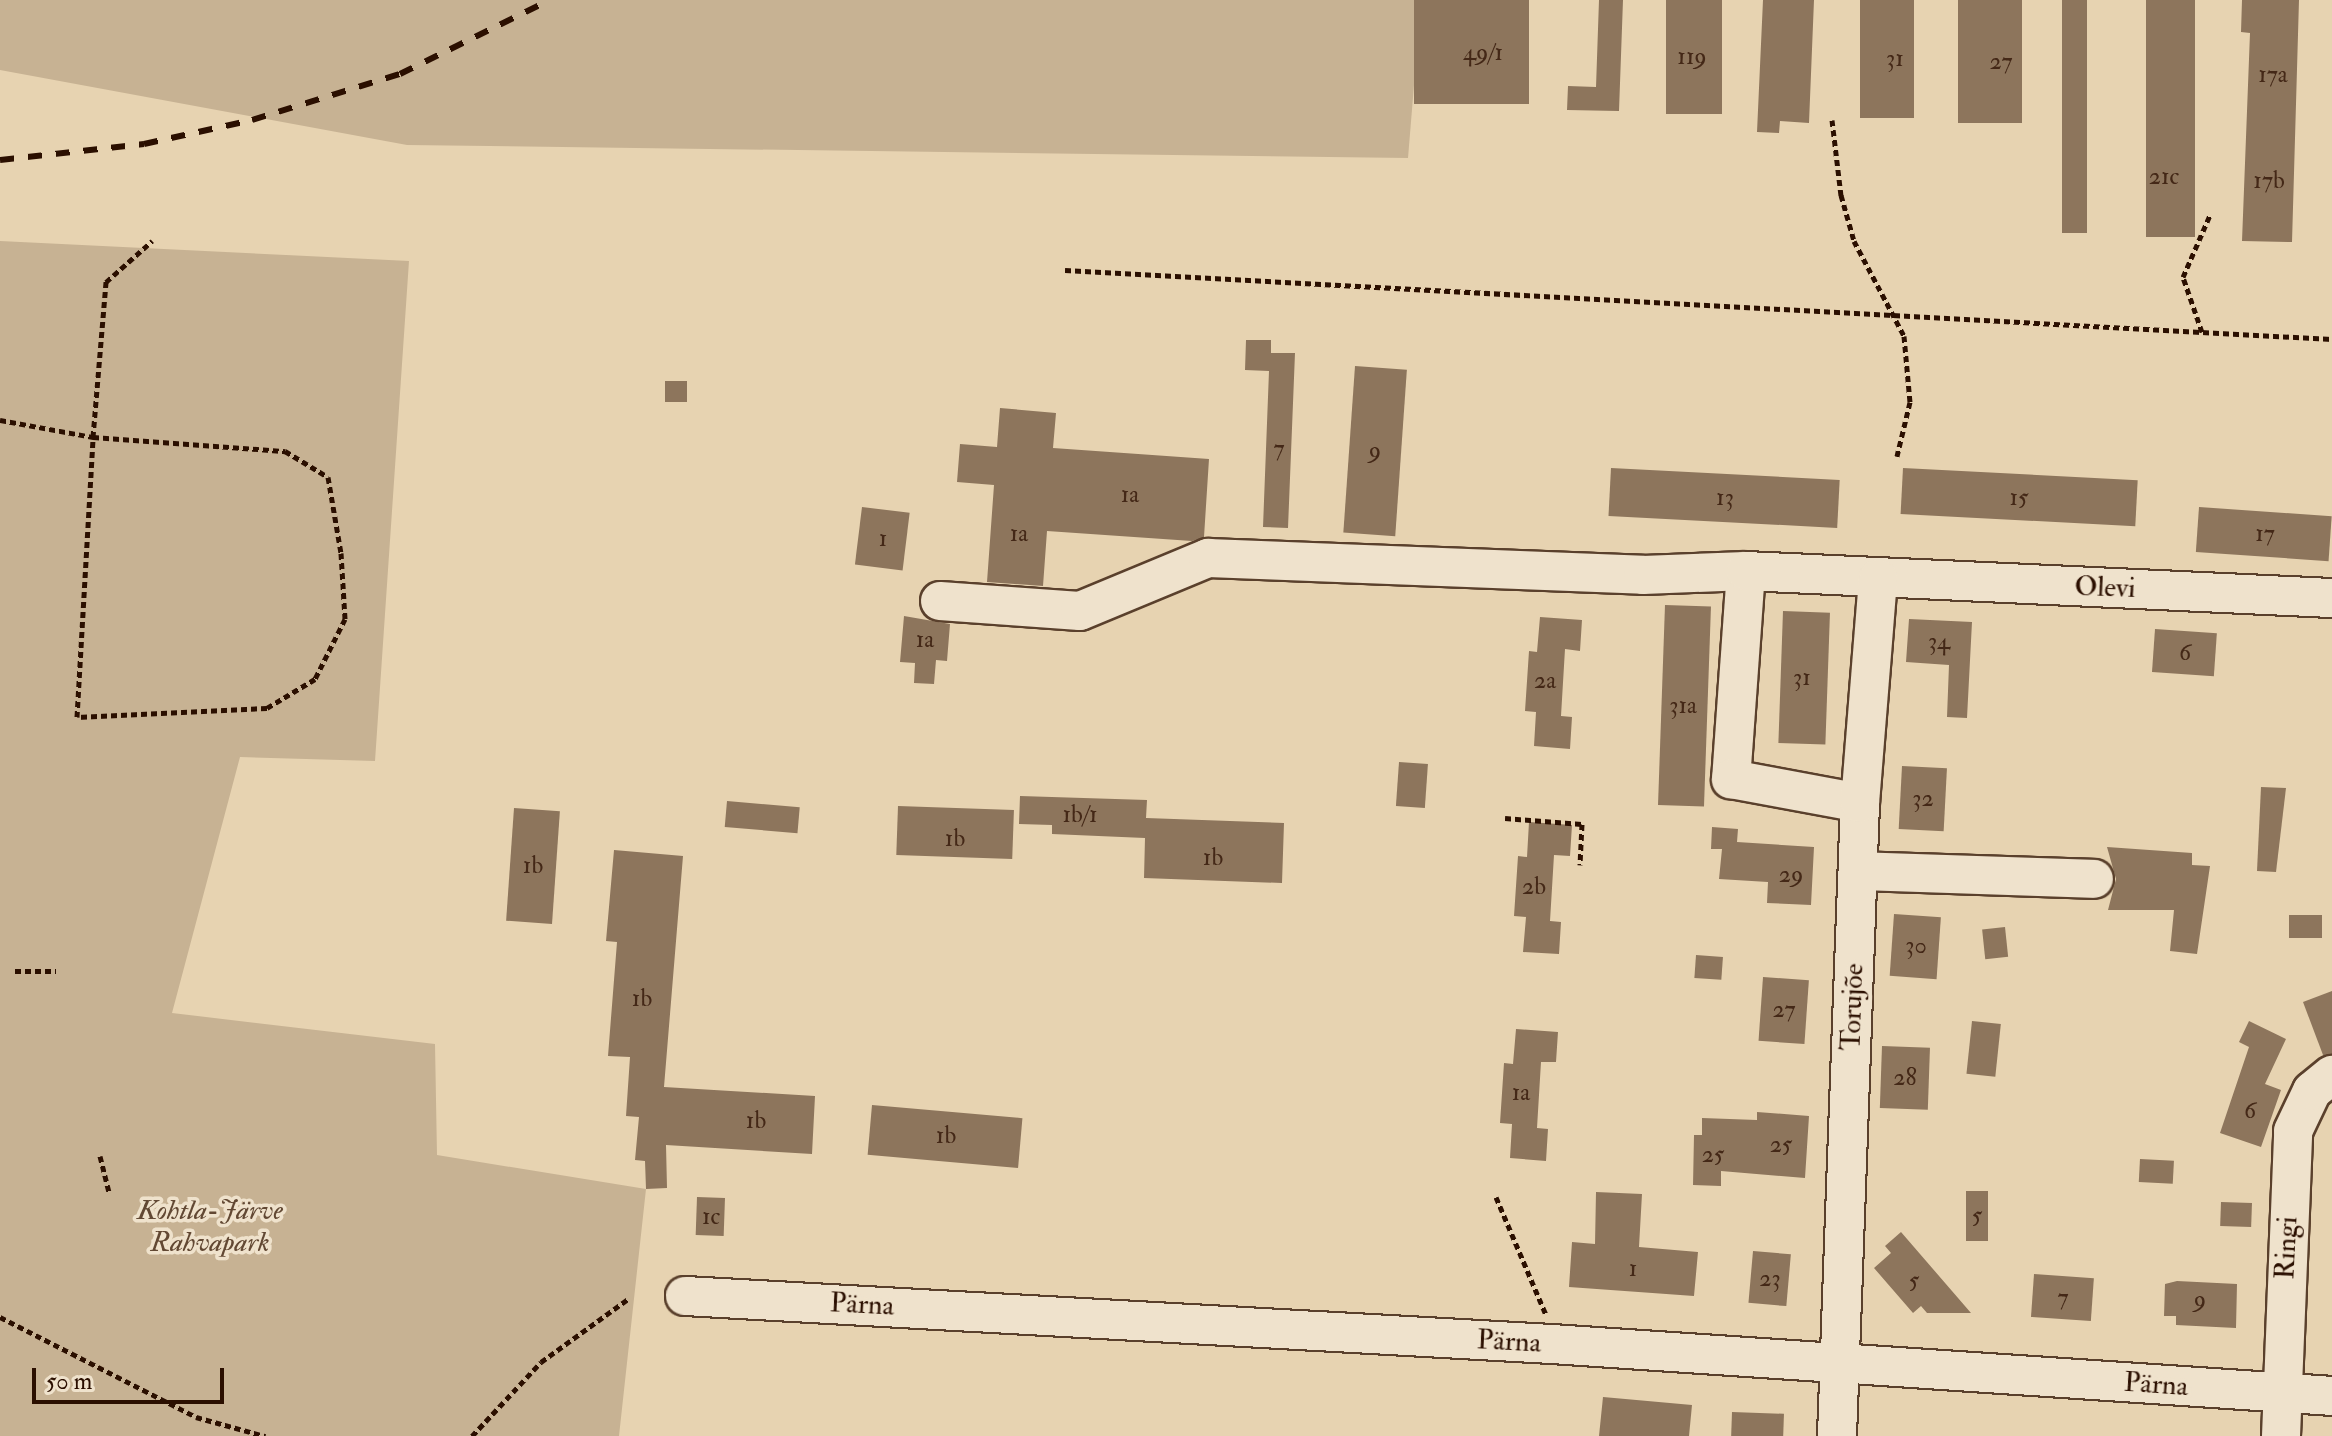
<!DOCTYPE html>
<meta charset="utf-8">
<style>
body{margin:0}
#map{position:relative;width:2332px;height:1436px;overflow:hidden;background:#e7d3b1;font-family:"IM FELL Double Pica",serif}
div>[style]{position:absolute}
.green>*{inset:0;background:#c7b293}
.building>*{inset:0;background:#8d755c;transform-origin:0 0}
.path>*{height:5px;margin-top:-2.5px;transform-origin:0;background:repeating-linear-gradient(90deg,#2b0f00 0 6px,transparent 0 10px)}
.roads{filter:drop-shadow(2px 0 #5a402c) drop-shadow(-2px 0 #5a402c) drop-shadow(0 2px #5a402c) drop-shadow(0 -2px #5a402c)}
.minor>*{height:38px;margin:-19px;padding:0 19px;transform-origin:19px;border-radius:19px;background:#efe2cc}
.rail>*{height:6px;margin-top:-3px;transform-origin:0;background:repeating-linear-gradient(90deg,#2b0f00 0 14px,transparent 0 28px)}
span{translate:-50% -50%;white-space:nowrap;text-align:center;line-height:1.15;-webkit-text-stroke:7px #efe2cc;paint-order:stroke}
.number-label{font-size:24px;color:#442817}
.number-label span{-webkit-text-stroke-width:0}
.street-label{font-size:28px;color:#2b0f00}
.park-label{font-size:28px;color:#624833;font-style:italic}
.scale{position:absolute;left:32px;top:1368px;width:192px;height:36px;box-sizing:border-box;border:4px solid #2b0f00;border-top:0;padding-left:10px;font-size:24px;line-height:28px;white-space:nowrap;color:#2b0f00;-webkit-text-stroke:6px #efe2cc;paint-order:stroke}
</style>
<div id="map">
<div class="green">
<i style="clip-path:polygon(0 0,1421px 0,1408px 158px,407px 145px,0 70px)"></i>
<i style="clip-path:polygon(0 241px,409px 261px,375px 761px,240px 757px,172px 1013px,435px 1044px,437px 1155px,646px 1189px,619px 1436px,0 1436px)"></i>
</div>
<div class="building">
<i style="left:1414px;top:0;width:115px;height:104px"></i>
<i style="clip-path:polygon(1599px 0,1623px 0,1619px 111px,1567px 110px,1568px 86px,1596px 87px)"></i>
<i style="left:1666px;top:0;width:56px;height:114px"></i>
<i style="clip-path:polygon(1763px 0,1814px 0,1809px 123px,1780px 121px,1779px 133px,1757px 132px)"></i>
<i style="left:1860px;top:0;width:54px;height:118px"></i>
<i style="left:1958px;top:0;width:64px;height:123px"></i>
<i style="left:2062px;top:0;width:25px;height:233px"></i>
<i style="left:2146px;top:0;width:49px;height:237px"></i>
<i style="clip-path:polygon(2242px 0,2299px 0,2292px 242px,2242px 241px,2250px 33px,2241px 32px)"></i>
<i style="clip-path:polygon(1246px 340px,1271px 340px,1271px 353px,1295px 353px,1288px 528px,1263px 527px,1269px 371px,1245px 370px)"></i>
<i style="left:1355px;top:366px;width:52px;height:167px;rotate:4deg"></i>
<i style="left:665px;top:381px;width:22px;height:21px"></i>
<i style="clip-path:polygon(1000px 408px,1056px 413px,1053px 448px,1209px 459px,1204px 537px,1192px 541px,1047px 531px,1043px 586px,987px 582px,994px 485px,957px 482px,960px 444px,997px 447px)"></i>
<i style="left:1611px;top:468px;width:229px;height:48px;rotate:3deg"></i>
<i style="left:1903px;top:468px;width:235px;height:46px;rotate:3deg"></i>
<i style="left:862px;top:507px;width:48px;height:58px;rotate:7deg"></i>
<i style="left:2199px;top:507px;width:133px;height:45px;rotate:4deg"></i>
<i style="left:1665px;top:605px;width:46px;height:200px;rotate:2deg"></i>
<i style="left:1783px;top:611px;width:47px;height:132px;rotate:2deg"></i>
<i style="clip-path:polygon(904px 616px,950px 624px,947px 661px,936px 660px,934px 684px,914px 683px,915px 663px,900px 662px)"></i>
<i style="clip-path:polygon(1540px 617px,1582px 620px,1580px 651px,1565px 649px,1561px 716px,1572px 717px,1570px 749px,1534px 746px,1536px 712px,1525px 711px,1529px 651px,1537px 652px)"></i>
<i style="clip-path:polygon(1909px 619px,1972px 622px,1967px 718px,1947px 717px,1949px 665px,1906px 662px)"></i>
<i style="left:2155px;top:629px;width:62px;height:43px;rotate:4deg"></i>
<i style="left:1399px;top:762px;width:29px;height:44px;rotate:4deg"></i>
<i style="left:1902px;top:766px;width:45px;height:63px;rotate:3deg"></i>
<i style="clip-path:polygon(2261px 787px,2286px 788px,2276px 872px,2257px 871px)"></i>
<i style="clip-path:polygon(1020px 796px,1147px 800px,1146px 818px,1284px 823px,1282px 883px,1144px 878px,1145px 838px,1052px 834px,1052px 825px,1019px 824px)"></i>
<i style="left:727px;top:801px;width:73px;height:26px;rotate:5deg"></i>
<i style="left:898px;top:806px;width:116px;height:49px;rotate:2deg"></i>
<i style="left:514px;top:808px;width:46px;height:113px;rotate:4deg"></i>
<i style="clip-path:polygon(1529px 822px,1572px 825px,1570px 856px,1554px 855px,1550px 921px,1561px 922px,1559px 954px,1523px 952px,1526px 917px,1514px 916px,1518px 856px,1527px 857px)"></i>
<i style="clip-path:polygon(1712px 827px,1738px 829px,1737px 842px,1814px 847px,1811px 905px,1767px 903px,1768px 882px,1719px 879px,1722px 849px,1711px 849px)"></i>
<i style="clip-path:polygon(2107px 847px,2192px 853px,2192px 865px,2210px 866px,2197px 954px,2170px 951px,2174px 910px,2108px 910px,2116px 879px)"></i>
<i style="clip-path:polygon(614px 850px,683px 856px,664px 1087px,815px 1096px,812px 1154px,666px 1145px,667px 1188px,646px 1189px,645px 1161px,635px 1160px,639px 1117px,626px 1116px,630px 1057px,608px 1056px,617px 942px,606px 941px)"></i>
<i style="left:1894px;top:914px;width:47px;height:62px;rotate:4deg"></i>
<i style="left:2289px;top:915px;width:33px;height:23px"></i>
<i style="left:2005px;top:927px;width:30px;height:23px;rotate:84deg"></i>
<i style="left:1696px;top:955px;width:27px;height:23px;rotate:4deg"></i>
<i style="left:1763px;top:977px;width:46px;height:64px;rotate:4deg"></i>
<i style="clip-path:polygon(2332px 991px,2332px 1054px,2323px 1055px,2303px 1002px)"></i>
<i style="left:1972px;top:1021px;width:29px;height:53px;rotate:6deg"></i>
<i style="clip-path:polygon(2249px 1021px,2286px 1039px,2265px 1084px,2281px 1090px,2261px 1147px,2220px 1133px,2249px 1047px,2239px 1042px)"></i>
<i style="clip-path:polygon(1516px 1029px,1558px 1032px,1556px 1062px,1541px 1062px,1537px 1128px,1548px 1129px,1546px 1161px,1510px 1158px,1512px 1124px,1500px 1123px,1504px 1063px,1513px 1064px)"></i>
<i style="left:1882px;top:1046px;width:48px;height:62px;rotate:2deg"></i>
<i style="left:872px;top:1105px;width:151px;height:50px;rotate:5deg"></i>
<i style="clip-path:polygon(1757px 1112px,1809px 1116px,1805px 1178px,1721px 1171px,1721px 1186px,1693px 1185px,1694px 1135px,1702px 1135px,1702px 1118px,1757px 1120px)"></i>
<i style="left:2140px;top:1159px;width:34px;height:23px;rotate:3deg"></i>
<i style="left:1966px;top:1191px;width:22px;height:50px"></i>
<i style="clip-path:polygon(1596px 1192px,1642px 1194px,1639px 1247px,1698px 1252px,1694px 1296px,1569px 1287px,1572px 1242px,1595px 1244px)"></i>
<i style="left:697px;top:1197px;width:28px;height:38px;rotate:2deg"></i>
<i style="left:2221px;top:1202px;width:31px;height:24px;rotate:2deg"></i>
<i style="clip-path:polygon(1901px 1232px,1971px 1313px,1927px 1313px,1921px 1306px,1913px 1313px,1874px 1268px,1891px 1253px,1885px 1246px)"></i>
<i style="left:1753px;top:1251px;width:38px;height:52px;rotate:5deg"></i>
<i style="left:2034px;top:1274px;width:60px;height:43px;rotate:4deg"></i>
<i style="clip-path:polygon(2177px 1281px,2237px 1284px,2236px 1328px,2176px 1325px,2176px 1316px,2164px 1316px,2165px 1284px)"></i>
<i style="clip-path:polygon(1603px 1397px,1692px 1405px,1689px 1436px,1599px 1436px)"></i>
<i style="left:1732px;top:1412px;width:52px;height:24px;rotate:2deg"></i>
</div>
<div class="path">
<i style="left:1832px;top:120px;width:76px;rotate:83.2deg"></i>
<i style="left:1841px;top:195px;width:48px;rotate:74.2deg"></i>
<i style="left:1854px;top:241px;width:107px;rotate:62.2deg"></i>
<i style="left:1904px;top:336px;width:66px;rotate:84.8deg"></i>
<i style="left:1910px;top:402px;width:56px;rotate:103.5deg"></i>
<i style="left:1065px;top:270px;width:1269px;rotate:3.12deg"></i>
<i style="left:2202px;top:332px;width:58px;rotate:-109.1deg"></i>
<i style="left:2183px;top:277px;width:68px;rotate:-66.5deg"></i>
<i style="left:0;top:420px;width:95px;rotate:10.4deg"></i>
<i style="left:93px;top:437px;width:193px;rotate:4.2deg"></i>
<i style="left:285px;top:451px;width:50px;rotate:31.2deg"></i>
<i style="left:328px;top:477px;width:77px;rotate:80.3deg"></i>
<i style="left:341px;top:553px;width:66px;rotate:86.5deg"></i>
<i style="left:345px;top:619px;width:67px;rotate:116.6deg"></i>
<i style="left:315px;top:679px;width:56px;rotate:148.9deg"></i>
<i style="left:267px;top:708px;width:190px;rotate:177.3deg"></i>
<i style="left:77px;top:717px;width:280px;rotate:-86.7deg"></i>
<i style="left:93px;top:437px;width:156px;rotate:-85.2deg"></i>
<i style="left:106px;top:282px;width:62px;rotate:-41.7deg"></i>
<i style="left:1505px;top:818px;width:77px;rotate:4.5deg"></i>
<i style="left:1582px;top:824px;width:41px;rotate:92.8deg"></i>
<i style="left:15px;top:971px;width:41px"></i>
<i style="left:100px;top:1156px;width:37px;rotate:76deg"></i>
<i style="left:1496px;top:1197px;width:128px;rotate:67deg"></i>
<i style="left:0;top:1317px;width:220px;rotate:27deg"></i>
<i style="left:196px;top:1417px;width:72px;rotate:15.4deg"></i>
<i style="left:472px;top:1436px;width:101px;rotate:-47deg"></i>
<i style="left:541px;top:1362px;width:107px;rotate:-35.9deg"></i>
</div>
<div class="roads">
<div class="minor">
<i style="left:1746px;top:571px;width:209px;rotate:94.1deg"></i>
<i style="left:1731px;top:779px;width:131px;rotate:10.5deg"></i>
<i style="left:940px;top:601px;width:140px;rotate:4.1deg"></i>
<i style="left:1080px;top:611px;width:139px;rotate:-22.5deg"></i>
<i style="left:1208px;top:558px;width:435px;rotate:2.2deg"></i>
<i style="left:1643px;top:575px;width:103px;rotate:-2.2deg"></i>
<i style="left:1746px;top:571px;width:587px;rotate:2.64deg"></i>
<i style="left:1858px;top:871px;width:236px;rotate:1.9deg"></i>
<i style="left:685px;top:1296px;width:868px;rotate:3.17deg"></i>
<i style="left:1552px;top:1344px;width:782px;rotate:3.81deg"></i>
<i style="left:1837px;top:1436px;width:633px;rotate:-87.92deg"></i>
<i style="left:1860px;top:803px;width:225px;rotate:-85.4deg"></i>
<i style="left:2281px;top:1436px;width:305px;rotate:-87.7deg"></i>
<i style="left:2293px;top:1131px;width:44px;rotate:-64.6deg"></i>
<i style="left:2312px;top:1091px;width:26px;rotate:-39deg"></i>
</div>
</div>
<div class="rail">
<i style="left:0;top:160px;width:145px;rotate:-6.3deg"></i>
<i style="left:144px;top:144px;width:111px;rotate:-12.5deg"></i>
<i style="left:252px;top:120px;width:155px;rotate:-17.3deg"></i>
<i style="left:400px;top:74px;width:167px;rotate:-26.3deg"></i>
</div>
<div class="number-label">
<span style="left:1483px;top:53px">49/1</span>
<span style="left:1692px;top:57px">119</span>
<span style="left:1895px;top:59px">31</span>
<span style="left:2001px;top:62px">27</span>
<span style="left:2273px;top:75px">17a</span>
<span style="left:2164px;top:177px">21c</span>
<span style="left:2269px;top:181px">17b</span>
<span style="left:1279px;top:449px">7</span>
<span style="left:1375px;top:451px">9</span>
<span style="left:1130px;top:495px">1a</span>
<span style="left:1725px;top:498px">13</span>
<span style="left:2019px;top:498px">15</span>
<span style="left:1019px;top:534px">1a</span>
<span style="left:2265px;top:534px">17</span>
<span style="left:883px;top:539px">1</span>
<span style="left:925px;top:640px">1a</span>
<span style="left:1939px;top:642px">34</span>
<span style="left:2185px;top:653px">6</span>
<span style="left:1802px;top:678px">31</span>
<span style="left:1545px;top:681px">2a</span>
<span style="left:1683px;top:706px">31a</span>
<span style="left:1923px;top:799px">32</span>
<span style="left:1080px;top:815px">1b/1</span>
<span style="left:955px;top:839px">1b</span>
<span style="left:1213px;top:858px">1b</span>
<span style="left:533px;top:866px">1b</span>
<span style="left:1791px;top:875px">29</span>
<span style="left:1534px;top:887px">2b</span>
<span style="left:1916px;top:946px">30</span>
<span style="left:642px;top:999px">1b</span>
<span style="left:1784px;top:1010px">27</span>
<span style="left:1905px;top:1078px">28</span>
<span style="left:1521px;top:1093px">1a</span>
<span style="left:2250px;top:1111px">6</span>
<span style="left:756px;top:1121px">1b</span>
<span style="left:946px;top:1136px">1b</span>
<span style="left:1781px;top:1145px">25</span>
<span style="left:1713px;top:1155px">25</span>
<span style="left:1977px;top:1216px">5</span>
<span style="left:711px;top:1217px">1c</span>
<span style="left:1633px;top:1269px">1</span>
<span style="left:1770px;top:1279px">23</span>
<span style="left:1914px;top:1281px">5</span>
<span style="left:2063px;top:1298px">7</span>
<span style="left:2200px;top:1300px">9</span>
</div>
<div class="street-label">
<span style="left:2105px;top:588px;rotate:2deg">Olevi</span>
<span style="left:1853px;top:1007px;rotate:-88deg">Torujõe</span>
<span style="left:2287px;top:1248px;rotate:-87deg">Ringi</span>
<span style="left:862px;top:1305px;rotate:3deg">Pärna</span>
<span style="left:1509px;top:1342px;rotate:3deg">Pärna</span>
<span style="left:2156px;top:1385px;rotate:4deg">Pärna</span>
</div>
<div class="park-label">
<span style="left:210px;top:1227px">Kohtla-Järve<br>Rahvapark</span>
</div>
<div class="scale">50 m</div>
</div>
